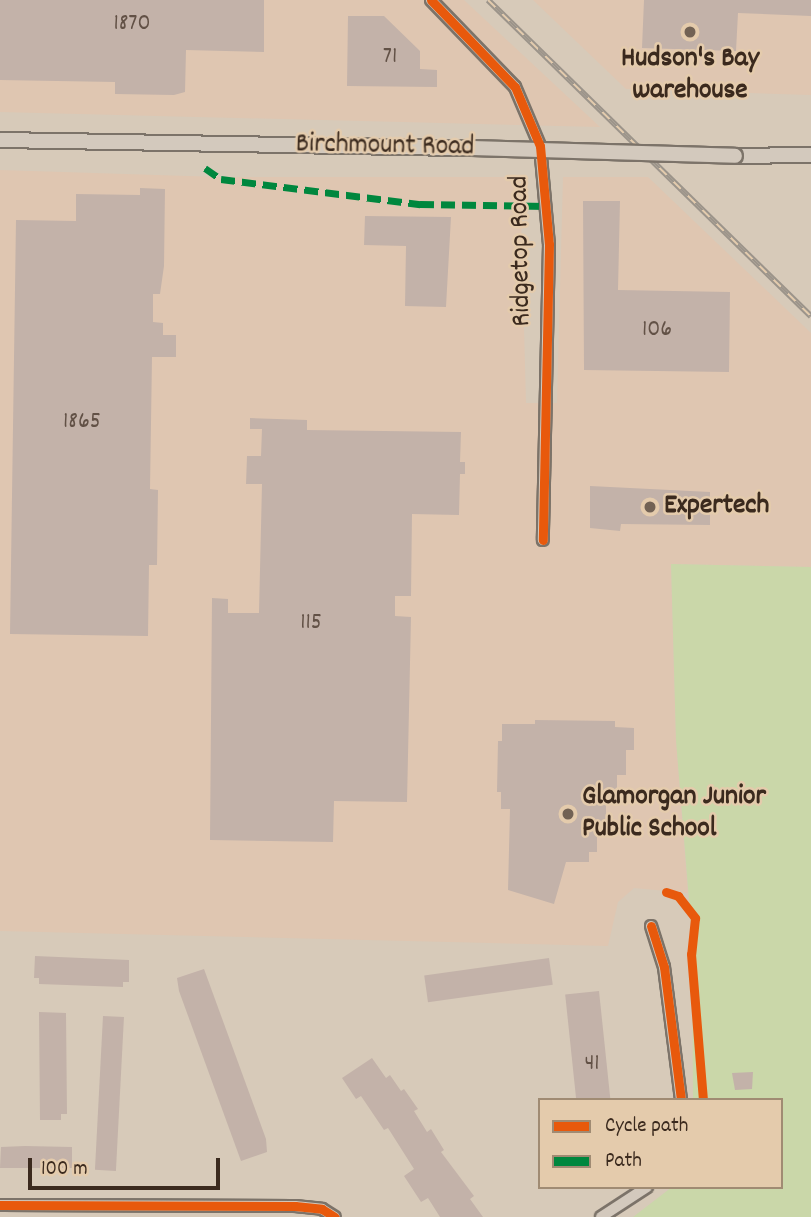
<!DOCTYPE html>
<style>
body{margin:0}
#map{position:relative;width:811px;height:1217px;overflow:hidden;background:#d7cab9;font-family:Dekko,sans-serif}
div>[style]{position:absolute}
.built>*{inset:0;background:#dfc6b1}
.green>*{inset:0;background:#cad7a9}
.building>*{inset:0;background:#c3b2a9;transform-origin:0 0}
.roads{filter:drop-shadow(2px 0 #7c7369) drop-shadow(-2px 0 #7c7369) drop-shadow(0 2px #7c7369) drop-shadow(0 -2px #7c7369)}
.street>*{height:10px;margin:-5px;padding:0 5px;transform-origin:5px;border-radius:5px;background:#d3c9bd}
.secondary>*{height:14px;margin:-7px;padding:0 7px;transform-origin:7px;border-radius:7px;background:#d3c9bd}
.rail>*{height:6px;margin-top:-3px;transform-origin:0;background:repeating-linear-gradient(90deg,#e4cbac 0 10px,#9c948a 0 20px);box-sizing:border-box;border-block:2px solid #9c948a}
.bridges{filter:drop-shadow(2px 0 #7c7369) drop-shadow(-2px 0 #7c7369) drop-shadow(0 2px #7c7369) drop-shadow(0 -2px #7c7369)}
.secondary-bridge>*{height:14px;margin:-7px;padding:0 7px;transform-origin:7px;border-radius:7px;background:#d3c9bd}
.quiet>*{height:7px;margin-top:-3.5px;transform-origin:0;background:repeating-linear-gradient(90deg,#00873e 0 14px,transparent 0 21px)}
.cycleway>*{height:9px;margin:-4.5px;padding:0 4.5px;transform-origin:4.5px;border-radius:4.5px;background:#e8590c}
.dots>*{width:19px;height:19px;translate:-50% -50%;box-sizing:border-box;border:4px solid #e4cbac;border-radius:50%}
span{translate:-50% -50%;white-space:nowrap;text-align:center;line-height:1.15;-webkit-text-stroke:5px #e4cbac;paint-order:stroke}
.number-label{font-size:24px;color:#625146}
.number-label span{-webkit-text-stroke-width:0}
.poi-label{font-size:28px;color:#3b2a1e;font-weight:700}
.left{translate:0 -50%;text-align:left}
.street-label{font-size:28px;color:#3b2a1e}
.legend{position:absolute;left:538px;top:1098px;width:245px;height:91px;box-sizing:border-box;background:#e4cbac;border:2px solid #a08b73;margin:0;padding:9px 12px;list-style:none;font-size:21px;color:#3b2a1e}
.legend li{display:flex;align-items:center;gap:14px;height:35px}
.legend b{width:35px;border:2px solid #a08b73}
.scale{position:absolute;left:28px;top:1158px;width:192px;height:32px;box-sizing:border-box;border:4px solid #3b2a1e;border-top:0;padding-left:9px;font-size:21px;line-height:24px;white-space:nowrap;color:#3b2a1e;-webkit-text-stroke:5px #e4cbac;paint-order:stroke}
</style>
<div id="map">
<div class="built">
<i style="clip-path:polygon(0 0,464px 0,600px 127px,0 112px)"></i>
<i style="clip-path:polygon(533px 0,811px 0,811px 95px,626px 89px)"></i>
<i style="clip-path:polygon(0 170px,219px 177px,520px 177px,526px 403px,557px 403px,563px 177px,648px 177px,811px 333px,811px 567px,671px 564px,676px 740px,688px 893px,634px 888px,618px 902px,608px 946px,0 931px)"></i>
</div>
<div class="green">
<i style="clip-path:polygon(671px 564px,811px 567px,811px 1217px,633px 1217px,672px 1187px,781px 1187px,781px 1100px,693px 1100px,692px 937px,676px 740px)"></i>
</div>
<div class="building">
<i style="clip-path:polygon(0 0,264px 0,264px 52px,186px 50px,185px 92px,174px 95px,115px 94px,115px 82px,0 80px)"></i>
<i style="clip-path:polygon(644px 0,811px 0,811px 16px,738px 13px,736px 51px,642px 48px)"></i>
<i style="clip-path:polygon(348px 16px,384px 16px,420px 51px,420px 69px,437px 70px,437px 87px,347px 86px)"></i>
<i style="clip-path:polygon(140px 188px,165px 189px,164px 266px,160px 294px,153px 294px,153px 322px,163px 323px,163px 335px,176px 335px,176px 357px,152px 357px,150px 489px,158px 490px,157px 565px,149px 565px,148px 636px,10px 634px,16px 220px,76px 221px,76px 194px,140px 195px)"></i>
<i style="clip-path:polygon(583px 201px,620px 201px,618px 290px,730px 292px,729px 372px,584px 370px)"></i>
<i style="clip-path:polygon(365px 216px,451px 217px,446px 307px,405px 306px,406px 246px,364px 245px)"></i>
<i style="clip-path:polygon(250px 418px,307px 420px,307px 430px,461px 432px,460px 462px,465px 462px,465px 474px,460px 474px,459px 515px,412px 514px,411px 596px,395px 596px,395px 616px,411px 617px,407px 802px,334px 801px,333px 842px,210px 840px,212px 598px,228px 599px,228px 613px,259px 613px,262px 484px,246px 484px,247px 456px,261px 456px,262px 429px,250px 429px)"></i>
<i style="clip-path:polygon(590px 486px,710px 492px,710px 525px,621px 524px,620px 531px,590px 528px)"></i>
<i style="clip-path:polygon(535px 720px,615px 721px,615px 727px,634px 728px,634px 750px,626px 750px,626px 775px,617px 775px,617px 789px,606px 789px,606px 830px,597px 830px,597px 852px,589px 852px,589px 862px,566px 862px,554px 904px,508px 890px,510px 809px,501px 809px,501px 792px,497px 792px,498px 741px,502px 741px,502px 724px,535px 724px)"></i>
<i style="clip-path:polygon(35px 956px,129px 960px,129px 982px,123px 982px,123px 987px,39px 984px,39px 978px,34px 978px)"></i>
<i style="left:549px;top:958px;width:27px;height:126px;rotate:82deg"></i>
<i style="clip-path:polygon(204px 969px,266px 1139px,267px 1152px,241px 1161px,179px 991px,177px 978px)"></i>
<i style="left:599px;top:991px;width:110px;height:34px;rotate:84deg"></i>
<i style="clip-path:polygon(39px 1012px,66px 1013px,67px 1114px,61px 1114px,61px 1120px,40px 1120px)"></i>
<i style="left:103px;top:1016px;width:21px;height:154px;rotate:3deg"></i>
<i style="clip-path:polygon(372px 1058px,386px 1078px,390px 1075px,401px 1091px,404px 1089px,418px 1109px,414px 1111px,427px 1132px,431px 1129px,444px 1150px,441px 1152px,474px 1196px,470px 1199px,483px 1217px,440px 1217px,428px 1198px,421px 1202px,404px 1176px,414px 1169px,388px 1128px,384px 1130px,361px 1096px,356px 1099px,342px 1078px)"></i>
<i style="clip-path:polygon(753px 1072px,752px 1089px,735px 1090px,732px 1073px)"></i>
<i style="clip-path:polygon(25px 1146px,72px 1147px,72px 1168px,0 1168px,1px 1147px)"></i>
</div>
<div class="roads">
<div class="street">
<i style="left:431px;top:0;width:121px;rotate:46deg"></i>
<i style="left:515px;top:87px;width:64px;rotate:67deg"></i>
<i style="left:540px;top:146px;width:98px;rotate:84.8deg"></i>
<i style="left:549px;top:244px;width:296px;rotate:91.2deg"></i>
<i style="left:651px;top:926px;width:43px;rotate:72.4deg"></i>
<i style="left:664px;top:967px;width:134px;rotate:82.7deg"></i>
<i style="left:0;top:1205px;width:295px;rotate:0.2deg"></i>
<i style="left:295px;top:1206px;width:27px;rotate:6deg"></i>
<i style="left:322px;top:1209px;width:15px;rotate:32deg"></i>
<i style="left:601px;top:1217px;width:55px;rotate:-33.1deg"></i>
</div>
<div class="secondary">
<i style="left:0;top:140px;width:472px;rotate:1deg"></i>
<i style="left:735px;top:156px;width:76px;rotate:-0.8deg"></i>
</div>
</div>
<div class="rail">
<i style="left:488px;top:0;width:452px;rotate:44.4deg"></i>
</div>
<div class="bridges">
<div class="secondary-bridge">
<i style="left:472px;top:148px;width:263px;rotate:1.7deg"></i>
</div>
</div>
<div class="quiet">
<i style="left:205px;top:168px;width:19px;rotate:35deg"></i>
<i style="left:221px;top:179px;width:201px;rotate:7.2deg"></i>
<i style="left:420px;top:204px;width:128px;rotate:0.9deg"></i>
</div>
<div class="cycleway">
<i style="left:431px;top:0;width:121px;rotate:46deg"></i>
<i style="left:515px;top:87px;width:64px;rotate:67deg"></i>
<i style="left:540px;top:146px;width:98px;rotate:84.8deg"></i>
<i style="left:549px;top:244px;width:296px;rotate:91.2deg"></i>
<i style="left:666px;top:892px;width:13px;rotate:18deg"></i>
<i style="left:678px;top:896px;width:28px;rotate:52deg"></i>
<i style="left:695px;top:918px;width:36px;rotate:96deg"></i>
<i style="left:691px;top:954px;width:146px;rotate:85.3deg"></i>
<i style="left:651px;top:926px;width:43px;rotate:72.4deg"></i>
<i style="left:664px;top:967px;width:134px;rotate:82.7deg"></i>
<i style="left:0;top:1205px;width:295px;rotate:0.2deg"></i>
<i style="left:295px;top:1206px;width:27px;rotate:6deg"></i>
<i style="left:322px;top:1209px;width:15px;rotate:32deg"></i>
</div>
<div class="dots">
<i style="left:690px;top:32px;background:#726254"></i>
<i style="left:650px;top:507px;background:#726254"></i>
<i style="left:568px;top:814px;background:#726254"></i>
</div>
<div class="number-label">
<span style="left:132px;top:25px">1870</span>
<span style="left:390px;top:58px">71</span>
<span style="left:657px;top:331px">106</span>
<span style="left:82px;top:423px">1865</span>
<span style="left:311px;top:624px">115</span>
<span style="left:592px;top:1065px">41</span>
</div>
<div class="poi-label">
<span style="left:690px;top:76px">Hudson's Bay<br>warehouse</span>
<span class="left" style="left:664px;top:507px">Expertech</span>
<span class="left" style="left:582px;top:814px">Glamorgan Junior<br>Public School</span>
</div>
<div class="street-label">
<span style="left:385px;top:147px;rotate:1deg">Birchmount Road</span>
<span style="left:522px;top:251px;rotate:-91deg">Ridgetop Road</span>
</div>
<ul class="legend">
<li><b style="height:9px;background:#e8590c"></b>Cycle path</li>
<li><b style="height:9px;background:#00873e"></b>Path</li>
</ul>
<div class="scale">100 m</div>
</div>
